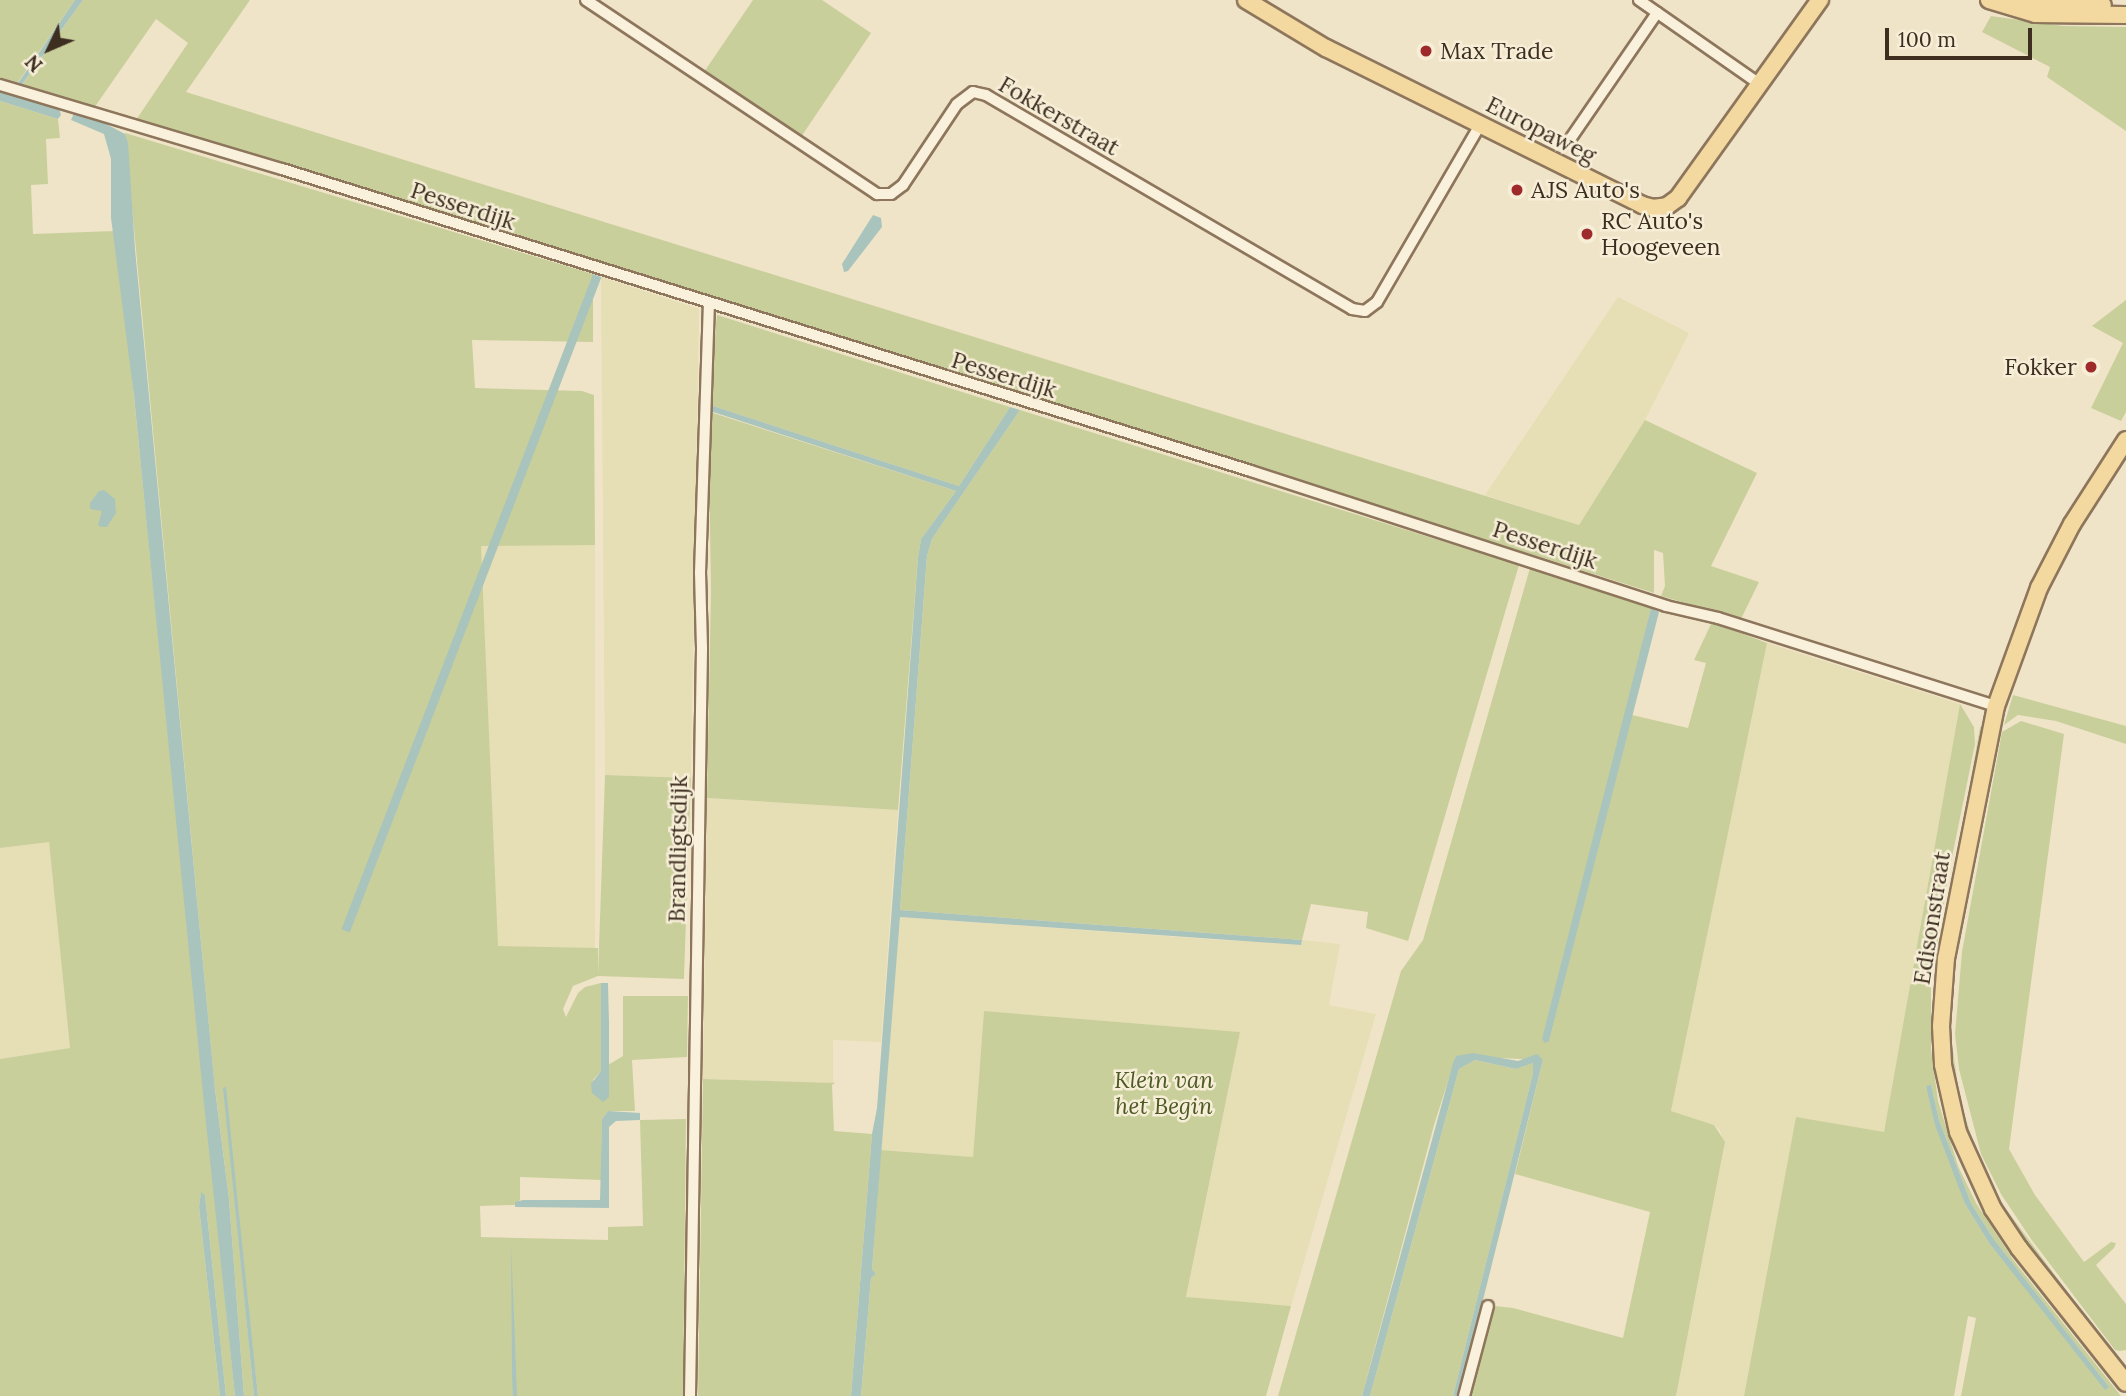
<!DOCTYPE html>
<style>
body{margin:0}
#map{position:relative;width:2126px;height:1396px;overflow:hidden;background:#f0e4c8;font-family:Lora,serif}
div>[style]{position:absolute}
.farmland>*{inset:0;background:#e6deb5;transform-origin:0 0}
.green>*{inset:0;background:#c9cf9b;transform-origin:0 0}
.water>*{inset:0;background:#a9c4bc;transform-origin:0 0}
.roads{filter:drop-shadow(2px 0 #8d765c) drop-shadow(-2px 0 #8d765c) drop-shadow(0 2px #8d765c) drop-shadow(0 -2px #8d765c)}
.street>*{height:10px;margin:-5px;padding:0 5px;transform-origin:5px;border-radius:5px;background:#faf1dc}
.primary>*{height:16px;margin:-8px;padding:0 8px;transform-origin:8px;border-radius:8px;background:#f3d9a0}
.dots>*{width:19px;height:19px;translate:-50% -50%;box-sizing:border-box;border:4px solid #f7eed8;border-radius:50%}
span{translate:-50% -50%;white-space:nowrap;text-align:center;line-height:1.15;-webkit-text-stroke:5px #f7eed8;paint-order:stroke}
.poi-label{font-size:23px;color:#3d2e20}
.left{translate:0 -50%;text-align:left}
.right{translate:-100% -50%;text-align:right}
.street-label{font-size:23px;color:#3d2e20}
.park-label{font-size:23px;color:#4d5a26;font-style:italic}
.north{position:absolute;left:14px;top:14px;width:70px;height:70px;-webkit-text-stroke:5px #f7eed8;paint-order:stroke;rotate:226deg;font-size:19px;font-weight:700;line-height:28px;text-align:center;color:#3d2e20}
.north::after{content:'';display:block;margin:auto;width:24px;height:32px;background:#3d2e20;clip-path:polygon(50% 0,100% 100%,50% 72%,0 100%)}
.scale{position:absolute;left:1885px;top:28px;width:147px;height:32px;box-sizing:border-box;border:4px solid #3d2e20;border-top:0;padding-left:9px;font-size:21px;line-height:24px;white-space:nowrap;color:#3d2e20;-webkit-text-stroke:5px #f7eed8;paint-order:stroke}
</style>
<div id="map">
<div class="farmland">
<i style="clip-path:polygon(601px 277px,699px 309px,691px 778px,605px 775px)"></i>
<i style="clip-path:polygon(1618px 297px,1689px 333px,1645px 420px,1579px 525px,1485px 495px)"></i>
<i style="left:595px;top:545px;width:403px;height:114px;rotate:90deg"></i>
<i style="clip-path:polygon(1767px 643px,1960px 704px,1884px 1133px,1796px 1118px,1744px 1396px,1676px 1396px,1724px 1149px,1720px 1130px,1714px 1125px,1671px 1111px)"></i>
<i style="clip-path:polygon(707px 798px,898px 810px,881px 1042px,833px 1040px,833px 1080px,835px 1083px,703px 1079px)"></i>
<i style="clip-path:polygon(49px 841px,70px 1048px,0 1059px,0 848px)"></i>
<i style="clip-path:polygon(900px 917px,1219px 940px,1301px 944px,1302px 940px,1340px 944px,1329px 1005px,1376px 1014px,1291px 1306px,1186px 1298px,1240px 1032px,984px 1011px,973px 1157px,881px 1150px)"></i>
</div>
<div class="green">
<i style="clip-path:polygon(0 0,75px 0,18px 82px,22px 85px,83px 0,250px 0,186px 92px,1579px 525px,1645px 420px,1757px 473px,1711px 566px,1759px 582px,1741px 619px,1661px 596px,1665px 586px,1663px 553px,1654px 550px,1654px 593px,462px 218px,136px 120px,188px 43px,156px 19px,94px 108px,0 79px)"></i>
<i style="clip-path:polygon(753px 0,822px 0,871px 33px,801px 137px,704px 72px)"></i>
<i style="clip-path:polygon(1991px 16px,2063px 26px,2126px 27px,2126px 131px,2047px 77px,2050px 67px,1982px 32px)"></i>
<i style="clip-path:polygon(0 101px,58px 119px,60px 138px,46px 139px,48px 184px,31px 185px,33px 234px,114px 231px,124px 298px,235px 1396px,226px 1396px,205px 1195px,201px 1193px,199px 1207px,220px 1396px,0 1396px,0 1059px,70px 1048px,49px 842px,0 848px)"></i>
<i style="clip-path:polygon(125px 133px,593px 274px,593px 342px,472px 340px,475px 388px,582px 391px,594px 395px,595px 545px,481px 546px,498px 946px,598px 948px,598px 976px,573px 986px,563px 1009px,566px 1017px,578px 993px,585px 987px,601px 983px,601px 1071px,593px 1080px,609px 1097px,608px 1065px,623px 1056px,623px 996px,688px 996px,687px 1057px,632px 1060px,635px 1111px,608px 1111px,602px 1119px,601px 1180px,520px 1177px,520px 1200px,514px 1205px,480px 1206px,481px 1237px,608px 1240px,608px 1227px,643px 1226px,640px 1120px,686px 1119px,683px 1396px,258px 1396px,230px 1151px,254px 1396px,244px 1396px,229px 1199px,214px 1080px)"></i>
<i style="clip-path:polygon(2126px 300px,2126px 412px,2121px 421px,2091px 408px,2123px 343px,2092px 326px)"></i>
<i style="clip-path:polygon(717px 315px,1010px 407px,959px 486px,710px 405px,710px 412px,956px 491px,921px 539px,918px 557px,898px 810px,707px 798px,711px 590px,708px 404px)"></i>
<i style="clip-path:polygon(1020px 410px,1519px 565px,1408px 941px,1366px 928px,1368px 912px,1311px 904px,1302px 940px,900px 910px,927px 556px,932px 539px,944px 521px)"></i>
<i style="clip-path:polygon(1530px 568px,1651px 608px,1549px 1040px,1632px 715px,1688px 728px,1706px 663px,1694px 660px,1712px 622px,1767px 643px,1671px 1111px,1714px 1125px,1725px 1142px,1676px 1396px,1469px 1396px,1490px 1312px,1495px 1306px,1513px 1308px,1623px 1338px,1650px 1212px,1515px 1174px,1543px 1060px,1456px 1056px,1434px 1125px,1362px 1396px,1278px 1396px,1401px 971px,1423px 940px)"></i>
<i style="clip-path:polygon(2013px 695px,2126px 726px,2126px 744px,2056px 721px,2018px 715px,2004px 725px)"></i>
<i style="clip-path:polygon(evenodd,1960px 704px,1974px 727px,1975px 744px,1949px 872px,1931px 985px,1931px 1049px,1938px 1101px,1958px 1166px,1976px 1203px,2014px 1261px,2121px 1396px,1961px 1396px,1976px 1318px,1968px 1316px,1954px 1396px,1744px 1396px,1796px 1117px,1884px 1132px,1960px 704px,1926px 1086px,1931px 1086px,1939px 1120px,1971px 1203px,1993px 1238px,2108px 1386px,2106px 1389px,1989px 1243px,1965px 1204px,1926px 1086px)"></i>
<i style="clip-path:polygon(2021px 721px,2064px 734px,2009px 1149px,2035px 1195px,2084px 1262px,2111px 1242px,2116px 1243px,2114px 1248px,2096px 1265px,2126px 1304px,2126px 1350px,2120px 1351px,2115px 1350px,2031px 1239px,2001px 1194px,1981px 1154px,1959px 1069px,1955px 1034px,1962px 952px,2002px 732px)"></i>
<i style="clip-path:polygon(1980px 727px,1983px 727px,1980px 750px,1953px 893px,1945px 1103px,1962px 1161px,1983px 1203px,2104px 1368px,1989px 1219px,1961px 1163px,1941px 1101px,1933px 1028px,1936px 976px)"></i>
<i style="clip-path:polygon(1995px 749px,1954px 969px,1950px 1029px,1960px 1100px,1976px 1151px,2000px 1201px,2109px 1348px,2072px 1306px,1998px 1208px,1960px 1118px,1949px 1059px,1949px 969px)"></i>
<i style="left:605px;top:775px;width:86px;height:201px;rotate:2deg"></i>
<i style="clip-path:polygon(984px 1011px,1240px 1032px,1186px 1297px,1291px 1306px,1266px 1396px,861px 1396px,871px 1278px,876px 1274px,872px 1269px,881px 1150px,973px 1157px)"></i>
<i style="clip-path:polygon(1475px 1060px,1516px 1069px,1533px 1063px,1533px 1073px,1453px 1396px,1370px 1396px,1459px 1069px)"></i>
<i style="clip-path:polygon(703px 1079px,835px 1083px,832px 1085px,834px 1131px,872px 1134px,851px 1396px,698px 1396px)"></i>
</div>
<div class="water">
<i style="clip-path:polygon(75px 0,83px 0,21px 86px,18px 83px)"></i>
<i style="clip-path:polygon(0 91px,59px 108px,61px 115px,58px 119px,0 101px)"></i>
<i style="clip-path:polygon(74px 113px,104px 123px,125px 134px,128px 143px,135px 249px,215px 1089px,229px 1199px,244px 1396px,235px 1396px,204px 1104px,134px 396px,111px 218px,111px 159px,104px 134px,71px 120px)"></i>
<i style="clip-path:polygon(873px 215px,881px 218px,882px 227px,848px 271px,844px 272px,842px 264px)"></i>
<i style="left:593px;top:274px;width:9px;height:702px;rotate:21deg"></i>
<i style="clip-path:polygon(710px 405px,959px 486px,1010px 407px,1020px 410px,944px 521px,932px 539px,927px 556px,900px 910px,1302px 940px,1301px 945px,900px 917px,872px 1269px,876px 1274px,871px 1278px,861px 1396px,851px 1396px,872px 1134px,877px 1108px,918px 557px,921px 539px,956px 491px,710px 411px)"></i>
<i style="clip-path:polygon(104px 490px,115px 499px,116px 513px,107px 527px,101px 527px,98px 525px,102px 511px,90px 509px,90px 503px,99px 491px)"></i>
<i style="clip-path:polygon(1651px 608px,1659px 612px,1549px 1041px,1545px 1043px,1542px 1039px)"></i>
<i style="clip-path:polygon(601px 983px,608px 983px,609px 1022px,609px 1097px,603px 1102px,592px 1093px,591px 1084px,601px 1071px)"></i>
<i style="clip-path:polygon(1473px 1053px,1518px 1061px,1537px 1054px,1543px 1060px,1459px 1396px,1453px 1396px,1533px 1073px,1533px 1063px,1516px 1069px,1475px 1060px,1459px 1069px,1370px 1396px,1362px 1396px,1453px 1063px,1456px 1056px)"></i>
<i style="clip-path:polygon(1931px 1085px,1939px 1120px,1971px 1203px,1993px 1238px,2109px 1387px,2105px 1390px,1989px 1243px,1965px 1204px,1935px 1125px,1926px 1086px)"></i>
<i style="clip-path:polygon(226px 1087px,239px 1214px,258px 1396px,254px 1396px,223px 1088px)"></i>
<i style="clip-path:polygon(608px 1111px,640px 1113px,640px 1120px,616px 1121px,609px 1127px,609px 1208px,515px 1207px,515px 1202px,523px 1200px,600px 1200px,602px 1119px)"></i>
<i style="clip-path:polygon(201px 1192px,205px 1195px,226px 1396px,220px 1396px,199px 1207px)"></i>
<i style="clip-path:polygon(511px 1246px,514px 1315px,517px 1396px,513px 1396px,512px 1377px)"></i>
</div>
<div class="roads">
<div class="street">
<i style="left:586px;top:0;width:350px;rotate:33.7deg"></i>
<i style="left:877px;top:194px;width:14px"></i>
<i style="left:891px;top:194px;width:15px;rotate:-37deg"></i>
<i style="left:903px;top:185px;width:97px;rotate:-56.3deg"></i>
<i style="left:957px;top:104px;width:20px;rotate:-37deg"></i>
<i style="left:973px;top:92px;width:13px;rotate:13deg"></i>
<i style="left:986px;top:95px;width:424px;rotate:30.3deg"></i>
<i style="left:1352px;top:309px;width:13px;rotate:9deg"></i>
<i style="left:1365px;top:311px;width:15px;rotate:-37deg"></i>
<i style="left:1377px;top:302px;width:205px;rotate:-59.8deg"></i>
<i style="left:1639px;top:0;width:145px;rotate:34.9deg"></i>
<i style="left:0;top:85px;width:294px;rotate:16.6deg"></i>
<i style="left:282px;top:169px;width:1015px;rotate:17.31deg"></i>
<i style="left:1251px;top:471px;width:436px;rotate:18deg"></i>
<i style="left:1666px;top:606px;width:53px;rotate:13deg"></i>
<i style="left:1718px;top:618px;width:292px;rotate:17.6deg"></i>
<i style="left:1571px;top:138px;width:152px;rotate:-55.5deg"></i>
<i style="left:690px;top:1396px;width:748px;rotate:-89.08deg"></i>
<i style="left:702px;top:648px;width:75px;rotate:-91.5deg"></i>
<i style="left:700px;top:573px;width:270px;rotate:-88.1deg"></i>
<i style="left:1464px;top:1396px;width:93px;rotate:-75.1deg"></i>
</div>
<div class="primary">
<i style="left:1246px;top:0;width:93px;rotate:31deg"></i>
<i style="left:1326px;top:48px;width:353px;rotate:26.4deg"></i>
<i style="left:1642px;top:205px;width:11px;rotate:15deg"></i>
<i style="left:1653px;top:208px;width:14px;rotate:-8deg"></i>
<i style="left:1667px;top:206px;width:14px;rotate:-36deg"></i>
<i style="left:1678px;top:198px;width:244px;rotate:-54.4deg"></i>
<i style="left:1989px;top:0;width:48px;rotate:16.9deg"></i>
<i style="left:2035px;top:14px;width:91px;rotate:0.6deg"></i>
<i style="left:2025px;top:0;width:78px;rotate:3.7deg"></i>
<i style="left:2126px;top:440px;width:100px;rotate:122.7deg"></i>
<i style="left:2072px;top:524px;width:72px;rotate:117.3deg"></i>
<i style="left:2039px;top:588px;width:126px;rotate:110deg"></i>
<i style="left:1996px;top:706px;width:257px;rotate:101.2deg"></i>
<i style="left:1946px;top:958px;width:68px;rotate:94.2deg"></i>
<i style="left:1941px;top:1026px;width:39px;rotate:87deg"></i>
<i style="left:1943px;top:1065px;width:69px;rotate:77.4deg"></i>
<i style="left:1958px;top:1132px;width:85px;rotate:65.6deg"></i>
<i style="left:1993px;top:1209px;width:47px;rotate:56.3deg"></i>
<i style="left:2019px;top:1248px;width:172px;rotate:51.6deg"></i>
</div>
</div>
<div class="dots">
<i style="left:1426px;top:51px;background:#9e2a2b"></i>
<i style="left:1517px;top:190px;background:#9e2a2b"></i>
<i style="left:1587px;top:234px;background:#9e2a2b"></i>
<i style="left:2091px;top:367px;background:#9e2a2b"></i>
</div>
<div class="poi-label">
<span class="left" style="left:1440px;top:51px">Max Trade</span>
<span class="left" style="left:1531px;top:190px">AJS Auto's</span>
<span class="left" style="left:1601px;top:234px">RC Auto's<br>Hoogeveen</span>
<span class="right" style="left:2077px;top:367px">Fokker</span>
</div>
<div class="street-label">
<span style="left:1059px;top:116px;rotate:30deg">Fokkerstraat</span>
<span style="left:1541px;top:130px;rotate:27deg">Europaweg</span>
<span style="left:463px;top:206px;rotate:18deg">Pesserdijk</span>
<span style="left:1004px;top:375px;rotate:17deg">Pesserdijk</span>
<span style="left:1545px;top:545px;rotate:18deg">Pesserdijk</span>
<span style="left:678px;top:849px;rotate:-89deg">Brandligtsdijk</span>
<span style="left:1932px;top:918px;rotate:-81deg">Edisonstraat</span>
</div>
<div class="park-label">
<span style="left:1164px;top:1093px">Klein van<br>het Begin</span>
</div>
<div class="north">N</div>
<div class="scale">100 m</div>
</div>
